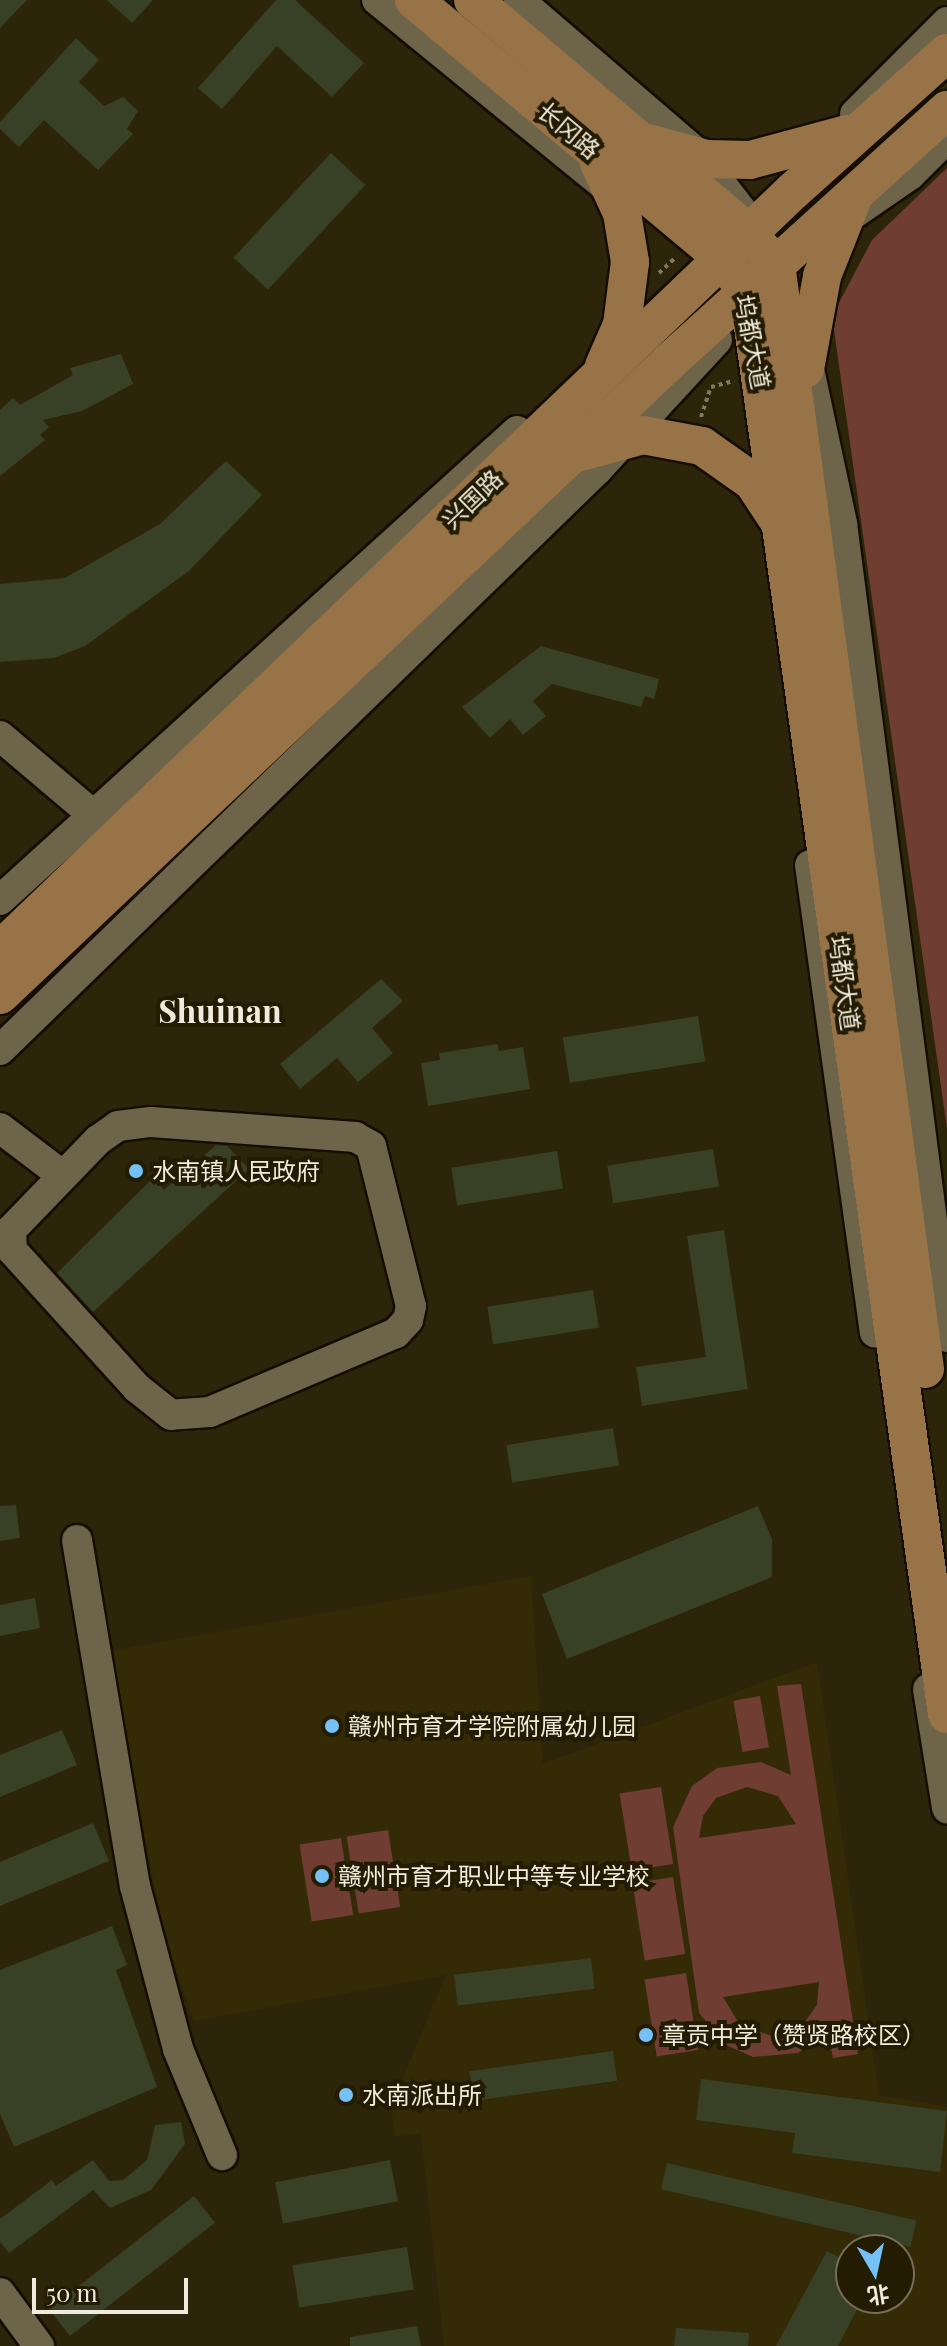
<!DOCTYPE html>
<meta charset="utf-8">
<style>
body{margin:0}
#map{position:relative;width:947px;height:2346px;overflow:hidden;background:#2c250a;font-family:"Playfair Display","Noto Sans SC",serif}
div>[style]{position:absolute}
.built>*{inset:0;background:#342a06}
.green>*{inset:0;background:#6f3d31;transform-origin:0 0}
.building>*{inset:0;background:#384026;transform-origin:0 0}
.path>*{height:4px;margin-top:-2px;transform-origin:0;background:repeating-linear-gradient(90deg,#807a64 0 4px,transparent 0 8px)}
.roads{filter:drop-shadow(2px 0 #150d00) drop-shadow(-2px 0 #150d00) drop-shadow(0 2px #150d00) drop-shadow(0 -2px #150d00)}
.minor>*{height:30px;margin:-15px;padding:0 15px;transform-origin:15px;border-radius:15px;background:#6d6449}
.major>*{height:38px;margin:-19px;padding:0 19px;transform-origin:19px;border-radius:19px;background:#987347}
.dots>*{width:22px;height:22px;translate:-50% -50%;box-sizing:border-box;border:4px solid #231b02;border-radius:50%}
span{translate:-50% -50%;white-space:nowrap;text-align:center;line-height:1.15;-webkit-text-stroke:8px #231b02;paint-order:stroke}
.street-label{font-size:24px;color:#f0ebdc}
.poi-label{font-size:24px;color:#f0ebdc}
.left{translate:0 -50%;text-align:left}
.district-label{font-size:32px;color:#f0ebdc;font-weight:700}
.north{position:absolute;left:835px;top:2234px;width:80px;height:80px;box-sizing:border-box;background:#231b02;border:2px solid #756e59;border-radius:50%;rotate:171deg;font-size:22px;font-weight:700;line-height:32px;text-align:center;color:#f0ebdc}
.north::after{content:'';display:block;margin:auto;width:28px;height:36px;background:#75c0f6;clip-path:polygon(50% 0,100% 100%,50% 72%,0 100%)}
.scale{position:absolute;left:32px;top:2278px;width:156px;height:36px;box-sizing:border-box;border:4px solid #f0ebdc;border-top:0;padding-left:10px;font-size:24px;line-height:28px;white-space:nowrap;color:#f0ebdc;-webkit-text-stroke:6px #231b02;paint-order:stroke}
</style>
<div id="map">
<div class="built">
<i style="clip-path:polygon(evenodd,531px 1576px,543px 1764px,817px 1662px,879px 2095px,947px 2107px,947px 2346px,444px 2346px,421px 2133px,395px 2137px,391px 2106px,446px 1975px,194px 2021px,162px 1929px,111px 1651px,531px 1576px,851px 2250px,899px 2250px,899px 2298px,851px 2298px,851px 2250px)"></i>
</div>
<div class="green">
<i style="clip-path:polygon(947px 168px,947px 1129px,832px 316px,872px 240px)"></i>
<i style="clip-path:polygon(evenodd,801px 1684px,858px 2054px,833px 2058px,828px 2032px,798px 2053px,753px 2057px,726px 2045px,699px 2013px,673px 1827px,692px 1786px,717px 1768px,761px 1762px,791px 1775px,777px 1686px,801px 1684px,747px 1787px,778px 1796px,796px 1824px,699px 1838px,703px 1816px,716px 1798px,747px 1787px,801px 1684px,819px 1982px,817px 2005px,804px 2023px,772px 2036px,740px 2025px,723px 1997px,819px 1982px)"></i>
<i style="left:760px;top:1696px;width:52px;height:27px;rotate:80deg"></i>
<i style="left:661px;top:1787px;width:78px;height:42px;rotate:81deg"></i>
<i style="left:388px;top:1830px;width:78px;height:42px;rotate:81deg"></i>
<i style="left:341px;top:1838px;width:78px;height:42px;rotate:81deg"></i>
<i style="left:673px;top:1877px;width:78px;height:41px;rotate:81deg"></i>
<i style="left:686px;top:1973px;width:78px;height:42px;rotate:81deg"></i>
</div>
<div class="building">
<i style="clip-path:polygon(0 0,27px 0,0 28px)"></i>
<i style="clip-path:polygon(107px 0,153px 0,132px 23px)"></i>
<i style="clip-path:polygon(276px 0,295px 0,364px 63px,332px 97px,277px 46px,222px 109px,198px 88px)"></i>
<i style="clip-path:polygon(76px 38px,99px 60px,79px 82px,104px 106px,123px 97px,138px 111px,127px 129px,133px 134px,98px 170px,44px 120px,19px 147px,0 129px,0 122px)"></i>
<i style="left:331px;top:153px;width:47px;height:143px;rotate:43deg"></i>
<i style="clip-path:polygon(121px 354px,133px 384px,82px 411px,43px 420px,49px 427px,40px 435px,45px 440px,0 476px,0 410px,13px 398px,20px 405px,73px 375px,70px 368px)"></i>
<i style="clip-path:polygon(226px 461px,262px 495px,189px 571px,85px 646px,54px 658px,0 662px,0 584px,65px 578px,160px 524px)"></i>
<i style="clip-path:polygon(541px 646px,659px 679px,654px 699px,645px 696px,641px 707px,552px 684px,533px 701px,546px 716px,523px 735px,510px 719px,490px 738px,462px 707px)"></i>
<i style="clip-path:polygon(381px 979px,403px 1001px,372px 1028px,393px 1053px,358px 1082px,337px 1058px,300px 1089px,280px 1064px)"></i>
<i style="left:698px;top:1016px;width:46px;height:137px;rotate:81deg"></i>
<i style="clip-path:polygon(498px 1044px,499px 1051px,523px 1047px,530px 1089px,428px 1106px,421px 1063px,440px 1060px,439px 1053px)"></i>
<i style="clip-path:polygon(216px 1145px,227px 1146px,249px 1169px,93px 1312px,57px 1273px,153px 1178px,164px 1190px)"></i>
<i style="left:713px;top:1149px;width:38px;height:107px;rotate:81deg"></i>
<i style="left:557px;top:1151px;width:38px;height:107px;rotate:81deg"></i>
<i style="clip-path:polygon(724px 1230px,748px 1389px,642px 1406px,636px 1367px,706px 1357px,687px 1236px)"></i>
<i style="left:593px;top:1290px;width:38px;height:107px;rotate:81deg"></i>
<i style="left:613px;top:1428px;width:38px;height:108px;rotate:81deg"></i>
<i style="clip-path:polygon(16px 1505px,20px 1538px,0 1541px,0 1506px)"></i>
<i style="clip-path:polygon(758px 1506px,772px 1539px,772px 1577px,567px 1659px,542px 1594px)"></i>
<i style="clip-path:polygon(35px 1598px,40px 1628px,0 1636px,0 1605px)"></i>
<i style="clip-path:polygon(62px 1730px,77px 1765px,0 1797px,0 1755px)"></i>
<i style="clip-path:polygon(93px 1823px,109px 1861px,0 1906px,0 1862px)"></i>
<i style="clip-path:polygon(112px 1926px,127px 1965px,116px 1970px,157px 2087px,14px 2147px,0 2114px,0 1970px)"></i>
<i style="left:591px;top:1958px;width:31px;height:138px;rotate:83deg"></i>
<i style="left:613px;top:2051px;width:30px;height:145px;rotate:82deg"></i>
<i style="clip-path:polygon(701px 2079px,947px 2111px,940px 2172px,792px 2153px,795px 2133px,696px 2120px)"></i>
<i style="clip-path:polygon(181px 2122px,185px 2144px,151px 2190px,110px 2208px,93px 2190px,9px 2253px,0 2242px,0 2219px,52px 2180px,56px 2186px,93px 2160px,109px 2181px,123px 2180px,147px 2160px,155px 2125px)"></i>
<i style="left:390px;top:2160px;width:42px;height:117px;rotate:79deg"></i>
<i style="left:667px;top:2163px;width:256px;height:27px;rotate:13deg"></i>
<i style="left:194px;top:2196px;width:34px;height:184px;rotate:52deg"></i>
<i style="left:407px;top:2247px;width:43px;height:116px;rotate:81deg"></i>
<i style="clip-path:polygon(827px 2251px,851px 2264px,851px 2298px,863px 2298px,838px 2346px,776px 2346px)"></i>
<i style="clip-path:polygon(417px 2326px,421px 2346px,350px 2346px,350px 2337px)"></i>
<i style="clip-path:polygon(676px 2328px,749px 2333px,748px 2346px,674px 2346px)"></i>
</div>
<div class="path">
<i style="left:659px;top:273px;width:23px;rotate:-43deg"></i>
<i style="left:701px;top:417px;width:32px;rotate:-72deg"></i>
<i style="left:711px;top:387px;width:24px;rotate:-15deg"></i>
</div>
<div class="roads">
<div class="minor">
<i style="left:377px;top:0;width:306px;rotate:39.2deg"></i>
<i style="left:519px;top:0;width:236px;rotate:40.7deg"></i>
<i style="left:698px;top:154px;width:77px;rotate:52.4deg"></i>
<i style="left:855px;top:114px;width:130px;rotate:-45deg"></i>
<i style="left:852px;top:215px;width:70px;rotate:-34.6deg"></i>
<i style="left:910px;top:175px;width:52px;rotate:-45deg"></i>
<i style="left:804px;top:346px;width:182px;rotate:77.9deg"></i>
<i style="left:842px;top:524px;width:820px;rotate:82.64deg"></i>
<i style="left:0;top:736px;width:122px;rotate:40.3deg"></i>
<i style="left:810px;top:865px;width:472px;rotate:82.1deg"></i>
<i style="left:0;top:900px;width:698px;rotate:-42.21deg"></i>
<i style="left:0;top:1050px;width:832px;rotate:-44.17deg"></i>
<i style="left:597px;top:470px;width:177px;rotate:-47.3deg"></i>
<i style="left:151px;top:1122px;width:205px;rotate:4.2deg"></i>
<i style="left:355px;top:1137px;width:18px;rotate:29deg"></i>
<i style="left:371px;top:1146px;width:165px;rotate:76deg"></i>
<i style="left:411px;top:1306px;width:14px;rotate:102deg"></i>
<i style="left:408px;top:1320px;width:18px;rotate:133deg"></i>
<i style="left:396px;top:1333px;width:202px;rotate:157deg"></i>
<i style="left:210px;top:1412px;width:39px;rotate:176deg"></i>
<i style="left:171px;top:1415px;width:43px;rotate:-141.5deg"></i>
<i style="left:137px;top:1388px;width:186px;rotate:-132.2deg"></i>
<i style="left:12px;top:1250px;width:20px;rotate:-93deg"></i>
<i style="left:11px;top:1230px;width:125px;rotate:-46deg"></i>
<i style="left:98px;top:1140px;width:24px;rotate:-35deg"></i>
<i style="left:118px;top:1126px;width:33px;rotate:-7deg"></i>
<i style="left:0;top:1128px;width:78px;rotate:37.2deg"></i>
<i style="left:77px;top:1540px;width:351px;rotate:80.5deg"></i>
<i style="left:135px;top:1886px;width:169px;rotate:75.2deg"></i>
<i style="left:178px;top:2049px;width:115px;rotate:67.5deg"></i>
<i style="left:928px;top:1689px;width:121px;rotate:80.9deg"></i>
<i style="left:0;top:2293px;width:66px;rotate:53.7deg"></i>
</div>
<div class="major">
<i style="left:414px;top:0;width:388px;rotate:39.9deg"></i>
<i style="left:712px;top:249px;width:55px;rotate:49.4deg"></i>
<i style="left:748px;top:291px;width:1437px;rotate:82.04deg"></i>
<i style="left:473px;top:0;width:346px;rotate:40.2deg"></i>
<i style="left:737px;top:223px;width:57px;rotate:46.4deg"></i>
<i style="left:776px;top:264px;width:1115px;rotate:82.32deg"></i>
<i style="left:648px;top:143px;width:61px;rotate:15.2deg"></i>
<i style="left:707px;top:159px;width:43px;rotate:1.3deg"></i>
<i style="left:750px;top:160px;width:100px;rotate:-15deg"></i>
<i style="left:599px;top:163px;width:55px;rotate:65.3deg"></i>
<i style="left:622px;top:213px;width:50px;rotate:80.7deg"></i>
<i style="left:630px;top:262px;width:64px;rotate:97.2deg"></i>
<i style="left:622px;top:325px;width:45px;rotate:113.7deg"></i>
<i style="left:805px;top:369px;width:95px;rotate:-79.6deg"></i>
<i style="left:822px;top:276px;width:79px;rotate:-68.3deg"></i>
<i style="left:581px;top:452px;width:64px;rotate:-15.3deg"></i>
<i style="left:643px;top:435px;width:60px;rotate:10.6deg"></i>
<i style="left:702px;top:446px;width:62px;rotate:35.2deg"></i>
<i style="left:753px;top:482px;width:45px;rotate:56.7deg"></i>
<i style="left:0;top:950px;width:1098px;rotate:-43.75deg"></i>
<i style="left:793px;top:191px;width:207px;rotate:-41.9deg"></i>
<i style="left:0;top:995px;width:920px;rotate:-43.41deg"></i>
<i style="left:668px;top:363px;width:377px;rotate:-42.2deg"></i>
</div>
</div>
<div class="dots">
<i style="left:136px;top:1171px;background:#75c0f6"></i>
<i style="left:332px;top:1726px;background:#75c0f6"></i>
<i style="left:322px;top:1876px;background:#75c0f6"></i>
<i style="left:646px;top:2035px;background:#75c0f6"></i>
<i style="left:346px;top:2095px;background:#75c0f6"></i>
</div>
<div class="street-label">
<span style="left:569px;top:130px;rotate:40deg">长冈路</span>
<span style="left:753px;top:342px;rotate:79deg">坞都大道</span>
<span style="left:472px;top:499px;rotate:-44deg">兴国路</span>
<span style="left:845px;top:983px;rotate:82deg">坞都大道</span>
</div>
<div class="poi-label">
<span class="left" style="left:152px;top:1171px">水南镇人民政府</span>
<span class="left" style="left:348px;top:1726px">赣州市育才学院附属幼儿园</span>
<span class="left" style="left:338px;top:1876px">赣州市育才职业中等专业学校</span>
<span class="left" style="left:662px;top:2035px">章贡中学（赞贤路校区）</span>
<span class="left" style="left:362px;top:2095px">水南派出所</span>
</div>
<div class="district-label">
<span style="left:220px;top:1010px">Shuinan</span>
</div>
<div class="north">北</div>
<div class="scale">50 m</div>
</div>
